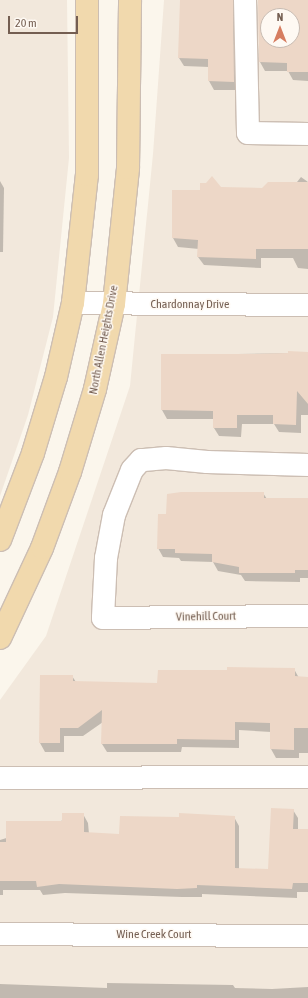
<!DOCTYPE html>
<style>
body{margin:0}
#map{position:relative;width:308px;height:998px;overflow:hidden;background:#fbf6ec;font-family:"Asap Condensed",sans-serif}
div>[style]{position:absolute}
.residential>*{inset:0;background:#f2e8dc}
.shadow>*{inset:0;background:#0003}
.building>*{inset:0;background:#edd7c7}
.roads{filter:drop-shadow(1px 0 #ccbeb3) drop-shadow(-1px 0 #ccbeb3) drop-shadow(0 1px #ccbeb3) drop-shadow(0 -1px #ccbeb3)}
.minor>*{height:22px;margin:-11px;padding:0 11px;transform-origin:11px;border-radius:11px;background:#fff}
.major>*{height:22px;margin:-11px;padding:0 11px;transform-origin:11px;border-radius:11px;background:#f1d9ad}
span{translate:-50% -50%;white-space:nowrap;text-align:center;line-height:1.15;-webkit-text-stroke:3px #fef9f3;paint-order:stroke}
.street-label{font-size:12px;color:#745e51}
.north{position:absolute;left:260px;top:8px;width:40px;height:40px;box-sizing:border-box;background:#fef9f3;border:1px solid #c7bbb2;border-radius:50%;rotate:0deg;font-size:11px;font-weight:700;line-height:16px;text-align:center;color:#745e51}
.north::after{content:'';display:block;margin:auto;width:14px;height:18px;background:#d67d60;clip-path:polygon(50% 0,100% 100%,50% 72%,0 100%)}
.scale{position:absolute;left:8px;top:16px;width:70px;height:18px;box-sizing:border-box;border:2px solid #745e51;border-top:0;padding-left:5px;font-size:12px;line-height:14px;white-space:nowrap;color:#745e51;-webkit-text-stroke:3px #fef9f3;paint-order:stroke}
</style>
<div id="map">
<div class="residential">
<i style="clip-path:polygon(0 0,67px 0,69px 158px,53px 317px,28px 415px,0 496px)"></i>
<i style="clip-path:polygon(evenodd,164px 0,308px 0,308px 998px,0 998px,0 700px,46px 636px,130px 386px,153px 154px,164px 0,268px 16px,292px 16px,292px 40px,268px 40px,268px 16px)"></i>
</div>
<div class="shadow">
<i style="clip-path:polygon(181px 0,241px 0,239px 90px,214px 90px,209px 81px,209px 67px,184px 66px,179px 58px)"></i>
<i style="clip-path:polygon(evenodd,259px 0,308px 0,308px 81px,293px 80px,288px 71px,265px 71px,260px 62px,259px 0,268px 16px,292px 16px,292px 40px,268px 40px,268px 16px)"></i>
<i style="clip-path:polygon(301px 177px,308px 182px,308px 269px,298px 268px,293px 258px,261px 258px,261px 268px,204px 265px,198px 257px,199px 249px,178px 247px,173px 238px,201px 191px,262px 189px,297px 182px)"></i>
<i style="clip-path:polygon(0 181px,4px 188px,3px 252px,0 252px)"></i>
<i style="clip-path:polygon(308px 353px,308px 415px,301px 415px,301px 433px,279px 432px,274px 424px,242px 424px,241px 437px,219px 436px,214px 428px,214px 419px,167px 419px,162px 410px,162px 355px)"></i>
<i style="clip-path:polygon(263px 493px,267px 499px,308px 499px,308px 578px,300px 578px,300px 582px,245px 581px,241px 575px,218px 571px,213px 562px,181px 561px,179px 558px,163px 557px,158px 548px,167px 515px)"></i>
<i style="clip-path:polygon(294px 669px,299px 678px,308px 678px,308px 753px,299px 753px,299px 758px,276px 758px,271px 749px,271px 732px,239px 730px,239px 748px,182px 747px,181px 752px,107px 752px,102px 744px,103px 722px,83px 736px,64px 736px,64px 752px,45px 752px,40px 743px,72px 676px,76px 682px,158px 684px,228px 671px)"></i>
<i style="clip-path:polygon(293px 810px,298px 818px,298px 830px,308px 830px,308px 892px,297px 892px,297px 898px,202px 894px,202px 897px,182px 897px,65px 893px,43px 895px,40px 890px,3px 890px,3px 895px,0 895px,0 840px,83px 814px,88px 823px,89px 834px,120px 835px,234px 817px,239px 826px,239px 869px,269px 870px)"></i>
<i style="clip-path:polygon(107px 983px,233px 985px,235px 988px,272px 989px,308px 987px,308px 998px,0 998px,0 984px,107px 988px)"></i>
</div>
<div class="building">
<i style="clip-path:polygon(180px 0,233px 0,234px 82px,208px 81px,208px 59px,178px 58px)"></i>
<i style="clip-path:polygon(evenodd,258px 0,308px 0,308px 72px,287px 72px,287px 63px,259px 62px,258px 0,268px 16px,292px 16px,292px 40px,268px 40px,268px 16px)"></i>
<i style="clip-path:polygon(212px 176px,221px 187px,262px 188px,268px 182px,308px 182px,308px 249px,256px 249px,256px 259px,197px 257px,198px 240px,172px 238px,172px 190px,200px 190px,200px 183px,206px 183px)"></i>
<i style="clip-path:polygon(288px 351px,308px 352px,308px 404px,297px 391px,296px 425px,273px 424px,273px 415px,237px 415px,237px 428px,213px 428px,213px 411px,161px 410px,161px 354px,252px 354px,288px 353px)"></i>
<i style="clip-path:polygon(181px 492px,264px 492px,264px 498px,308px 498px,308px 570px,295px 570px,295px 573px,239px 573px,239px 567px,212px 562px,212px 554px,175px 553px,175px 549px,157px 549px,158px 514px,166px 514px,167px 494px)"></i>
<i style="clip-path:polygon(227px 667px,295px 668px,295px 676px,308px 677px,308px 728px,294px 728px,294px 750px,270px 749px,270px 723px,235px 722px,235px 740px,177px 739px,177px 744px,101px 744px,102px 710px,78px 728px,60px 728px,60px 743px,39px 743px,40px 675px,73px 675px,73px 681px,157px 683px,158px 670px,227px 670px)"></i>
<i style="clip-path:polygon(271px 808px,294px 809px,293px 829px,308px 829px,308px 883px,293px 883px,292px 889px,197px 885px,197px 888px,177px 889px,59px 884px,37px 887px,36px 881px,0 881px,0 842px,6px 842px,6px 821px,62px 821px,62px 813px,84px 813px,84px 832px,119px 834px,120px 816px,179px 817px,179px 813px,235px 816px,235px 868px,268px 869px)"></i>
</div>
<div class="roads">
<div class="minor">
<i style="left:245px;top:0;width:133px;rotate:88.7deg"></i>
<i style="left:248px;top:133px;width:60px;rotate:1deg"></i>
<i style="left:73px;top:303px;width:235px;rotate:0.5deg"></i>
<i style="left:308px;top:465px;width:101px;rotate:-178.3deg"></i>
<i style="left:207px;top:462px;width:41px;rotate:-174.4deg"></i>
<i style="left:166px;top:458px;width:25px;rotate:175deg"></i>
<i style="left:141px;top:460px;width:13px;rotate:132deg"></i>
<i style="left:132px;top:470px;width:48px;rotate:111.8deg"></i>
<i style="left:114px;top:515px;width:44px;rotate:100.5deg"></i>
<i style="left:106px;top:558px;width:60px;rotate:92.9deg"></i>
<i style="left:103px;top:618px;width:205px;rotate:-0.6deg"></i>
<i style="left:0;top:778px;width:308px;rotate:-0.2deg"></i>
<i style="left:0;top:934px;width:308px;rotate:0.4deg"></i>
</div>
<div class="major">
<i style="left:0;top:540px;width:93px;rotate:-69.2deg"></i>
<i style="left:33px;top:453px;width:79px;rotate:-73.2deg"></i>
<i style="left:56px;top:377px;width:76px;rotate:-77.1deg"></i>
<i style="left:73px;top:303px;width:129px;rotate:-83.8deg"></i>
<i style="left:87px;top:175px;width:175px;rotate:-90deg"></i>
<i style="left:0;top:638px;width:99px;rotate:-65deg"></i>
<i style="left:42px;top:548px;width:81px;rotate:-69.8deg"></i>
<i style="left:70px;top:472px;width:87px;rotate:-73.2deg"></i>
<i style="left:95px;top:389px;width:87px;rotate:-77.4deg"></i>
<i style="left:114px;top:304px;width:137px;rotate:-84.1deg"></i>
<i style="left:128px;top:168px;width:168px;rotate:-89.3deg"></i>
</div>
</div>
<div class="street-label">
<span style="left:190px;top:305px">Chardonnay Drive</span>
<span style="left:104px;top:340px;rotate:-79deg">North Allen Heights Drive</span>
<span style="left:206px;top:617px;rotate:-1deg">Vinehill Court</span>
<span style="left:154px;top:935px">Wine Creek Court</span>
</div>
<div class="north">N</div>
<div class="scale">20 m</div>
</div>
